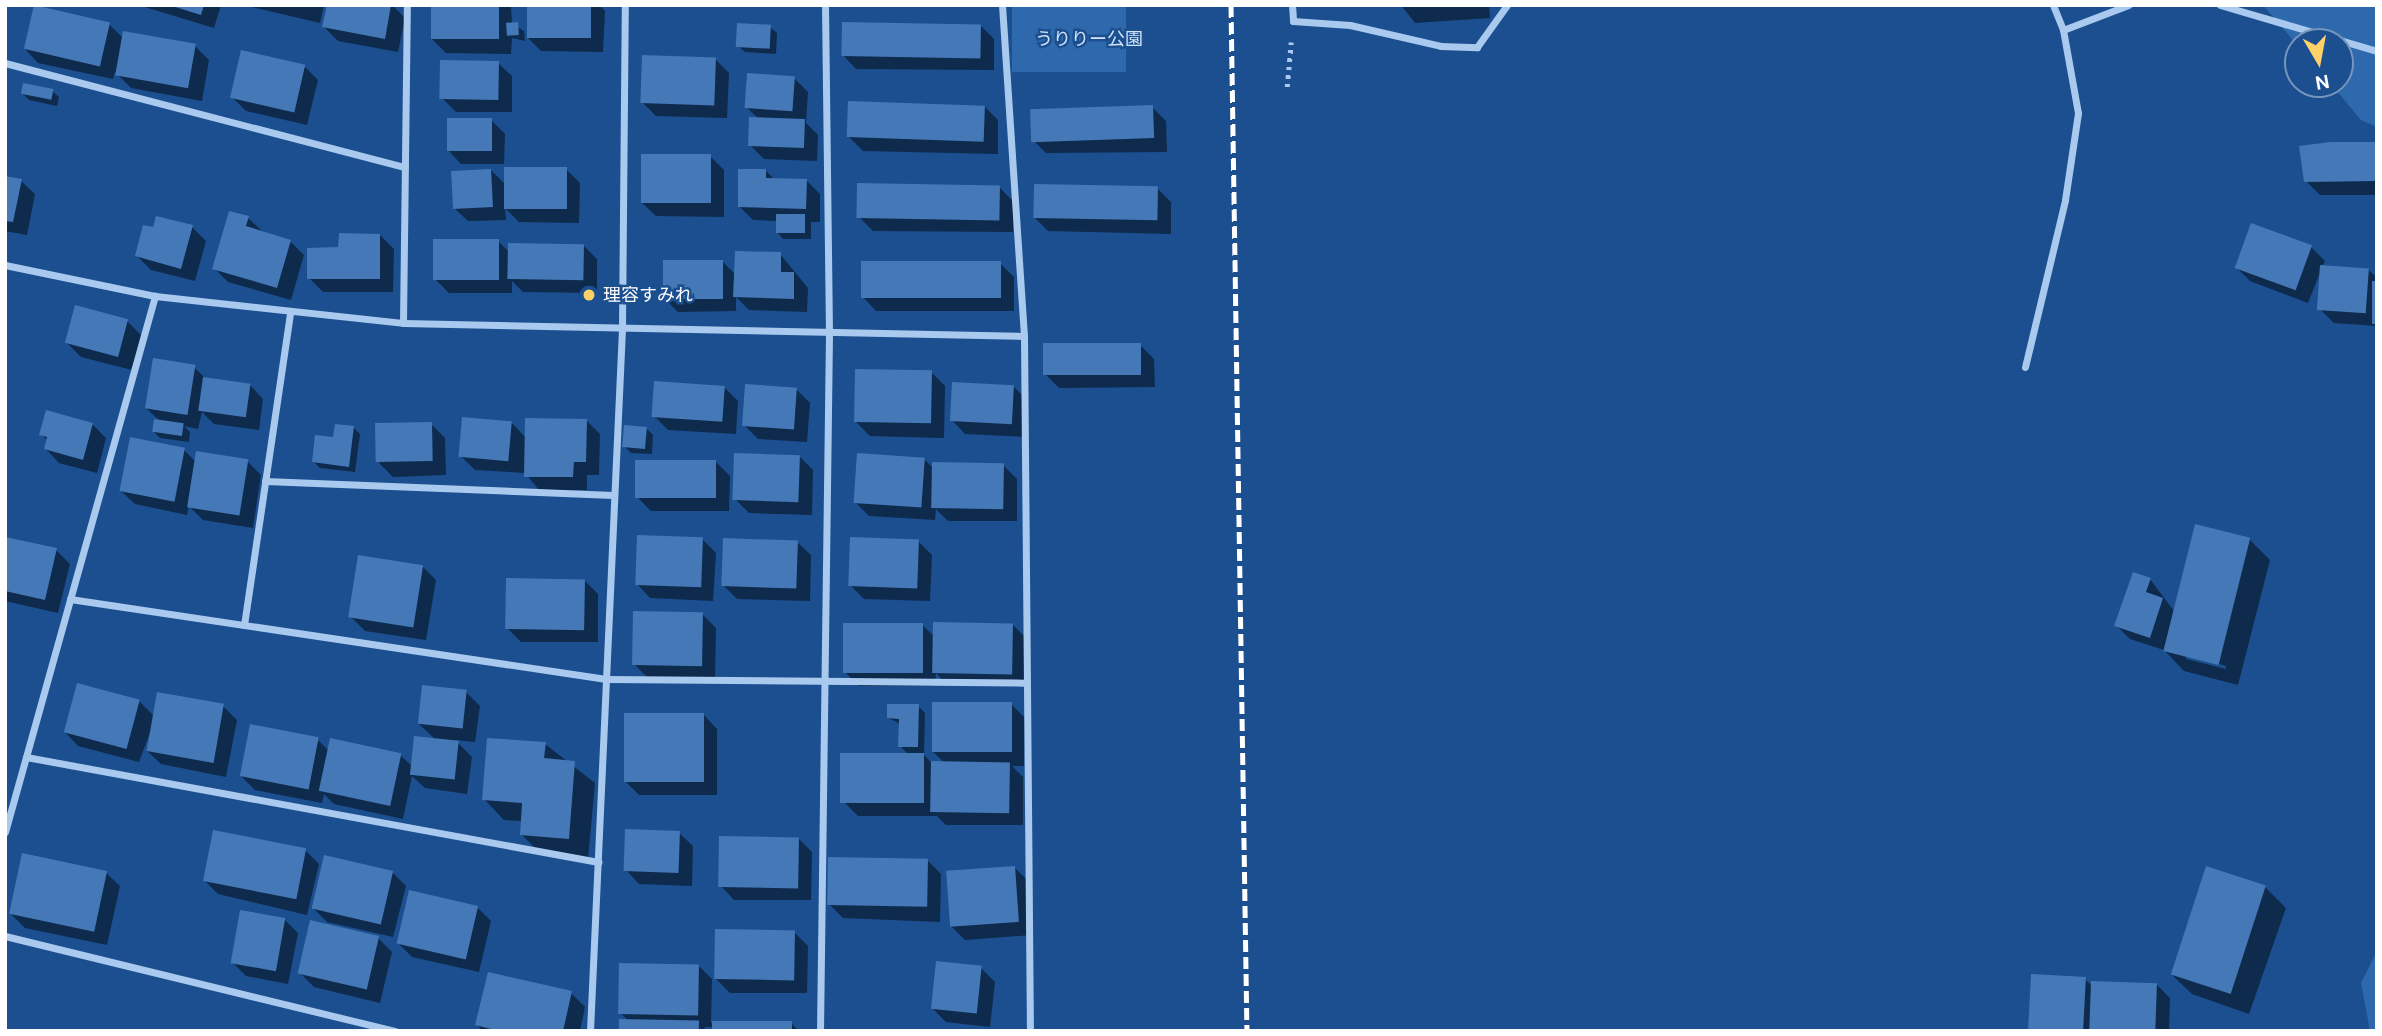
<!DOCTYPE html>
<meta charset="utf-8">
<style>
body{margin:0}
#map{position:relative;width:2382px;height:1036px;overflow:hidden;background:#1b4f8f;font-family:"DM Sans","Noto Sans JP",sans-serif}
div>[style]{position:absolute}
.green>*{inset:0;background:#2e69ad;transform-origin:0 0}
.shadow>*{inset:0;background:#0007}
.building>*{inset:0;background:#4478b7;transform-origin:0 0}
.path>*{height:4.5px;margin-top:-2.25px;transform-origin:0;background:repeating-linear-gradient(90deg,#a9c9ee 0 3.5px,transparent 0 8.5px)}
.street>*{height:7px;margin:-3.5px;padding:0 3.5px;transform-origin:3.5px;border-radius:3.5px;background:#a9c9ee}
.rail>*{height:5px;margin-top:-2.5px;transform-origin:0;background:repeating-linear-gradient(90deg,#fff 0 12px,transparent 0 17px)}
.dots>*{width:19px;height:19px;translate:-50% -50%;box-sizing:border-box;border:4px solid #1b4f8f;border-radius:50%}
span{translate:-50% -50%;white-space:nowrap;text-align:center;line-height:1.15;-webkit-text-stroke:5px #1b4f8f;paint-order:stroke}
.park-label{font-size:18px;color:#cfe3fa}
.poi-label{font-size:18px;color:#fff}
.left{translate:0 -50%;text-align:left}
.frame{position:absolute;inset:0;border:7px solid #fff;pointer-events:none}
.north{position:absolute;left:2284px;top:28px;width:70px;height:70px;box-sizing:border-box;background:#1b4f8f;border:2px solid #7695bc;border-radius:50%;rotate:170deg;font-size:19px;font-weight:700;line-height:28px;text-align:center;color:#fff}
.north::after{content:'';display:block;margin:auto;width:24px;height:32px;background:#ffd166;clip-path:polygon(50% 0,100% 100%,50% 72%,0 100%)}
</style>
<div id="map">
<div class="green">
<i style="left:1012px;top:5px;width:114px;height:67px"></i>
<i style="clip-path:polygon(2263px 5px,2377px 5px,2377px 127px,2361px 120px,2331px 84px,2340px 84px,2340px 42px,2298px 42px,2298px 46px)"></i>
<i style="clip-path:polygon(2377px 951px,2377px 1031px,2370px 1031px,2361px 983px)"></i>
</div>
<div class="shadow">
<i style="clip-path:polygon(138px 5px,221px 5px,214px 28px)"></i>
<i style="clip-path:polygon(243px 5px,324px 5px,320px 23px)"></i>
<i style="clip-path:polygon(328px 5px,392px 5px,405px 18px,398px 52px,338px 41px,324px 27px)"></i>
<i style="clip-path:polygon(433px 5px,511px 5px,512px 24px,524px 31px,525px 41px,512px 38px,511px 54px,446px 53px,432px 39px)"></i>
<i style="clip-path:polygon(528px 5px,599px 5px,605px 11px,603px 52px,541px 51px,527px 37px)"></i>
<i style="clip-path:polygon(1401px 5px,1489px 5px,1490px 18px,1415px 23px)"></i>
<i style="clip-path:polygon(109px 24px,123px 38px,195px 46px,209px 60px,202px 101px,131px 88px,115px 72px,113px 79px,38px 63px,25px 49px)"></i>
<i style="clip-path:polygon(980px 25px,994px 39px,994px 70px,856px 69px,843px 55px)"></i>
<i style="clip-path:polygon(770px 27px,777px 33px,776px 54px,745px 52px,738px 46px)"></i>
<i style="clip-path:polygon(715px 59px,729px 73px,727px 118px,656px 116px,642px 102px)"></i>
<i style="clip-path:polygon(498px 63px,512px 76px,512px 112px,456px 112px,442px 98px)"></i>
<i style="clip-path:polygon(304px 66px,318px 80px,307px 125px,246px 111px,232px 97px)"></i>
<i style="clip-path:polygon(794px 78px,808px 92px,806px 123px,818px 135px,817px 161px,764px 159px,750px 145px,759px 119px,747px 108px)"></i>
<i style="clip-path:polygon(52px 91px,59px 97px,57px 106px,29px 100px,22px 93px)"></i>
<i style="clip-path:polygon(984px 106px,998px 120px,998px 154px,863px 151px,849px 137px)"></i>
<i style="clip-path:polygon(1152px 107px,1166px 121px,1167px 152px,1046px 153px,1032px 139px)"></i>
<i style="clip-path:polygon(491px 120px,505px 134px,504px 164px,461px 164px,448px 150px)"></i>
<i style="clip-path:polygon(2377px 144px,2377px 195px,2320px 195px,2306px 181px)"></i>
<i style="clip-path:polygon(710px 156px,724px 170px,724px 217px,656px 216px,642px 203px)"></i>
<i style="clip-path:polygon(566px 169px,580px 183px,579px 223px,519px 222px,505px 208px,506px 220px,468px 221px,454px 208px,491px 170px,506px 185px)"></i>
<i style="clip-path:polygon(766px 171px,775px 180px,806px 180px,820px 194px,820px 222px,811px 222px,811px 239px,783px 239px,777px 232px,777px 221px,753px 220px,739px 206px)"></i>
<i style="clip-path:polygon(5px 178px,21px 181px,35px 194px,27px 235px,5px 231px)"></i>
<i style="clip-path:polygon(999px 187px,1013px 201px,1013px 232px,873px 231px,859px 217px)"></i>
<i style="clip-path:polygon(1157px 188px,1171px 202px,1171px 234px,1048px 231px,1034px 217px)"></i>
<i style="clip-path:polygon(248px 218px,262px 231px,290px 241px,304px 255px,291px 300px,228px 282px,214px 268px)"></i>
<i style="clip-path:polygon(192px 227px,206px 241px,195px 281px,151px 270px,137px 256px,155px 229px)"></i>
<i style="clip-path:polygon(380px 235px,394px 249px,393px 292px,323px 292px,309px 278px,340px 249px)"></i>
<i style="clip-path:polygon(498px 241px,510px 253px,583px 245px,597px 259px,597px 293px,523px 292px,512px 281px,512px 293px,449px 293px,435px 279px)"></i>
<i style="clip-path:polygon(2311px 247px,2325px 261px,2322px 267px,2368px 269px,2377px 278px,2377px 326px,2334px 323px,2320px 309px,2321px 270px,2308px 303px,2250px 281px,2236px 267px)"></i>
<i style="clip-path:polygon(780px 254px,808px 288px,807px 312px,749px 310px,736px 297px,736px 311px,678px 312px,664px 298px,723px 262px,736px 275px)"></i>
<i style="clip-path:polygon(1000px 263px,1014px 277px,1014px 311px,876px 311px,863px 297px)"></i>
<i style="clip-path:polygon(127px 321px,141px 335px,132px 370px,81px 357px,67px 343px)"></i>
<i style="clip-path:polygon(1140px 345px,1154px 359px,1155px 387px,1059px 388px,1045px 374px)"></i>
<i style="clip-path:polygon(194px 367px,206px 379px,250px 385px,263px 399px,259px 430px,214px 424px,202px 412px,198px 429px,184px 426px,190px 432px,189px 442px,160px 438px,153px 431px,160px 421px,145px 407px)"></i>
<i style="clip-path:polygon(931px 372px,945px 386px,944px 438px,870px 436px,856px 422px)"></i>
<i style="clip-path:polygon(1013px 386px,1027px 400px,1026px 437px,965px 434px,952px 420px)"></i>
<i style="clip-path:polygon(724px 387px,738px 401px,736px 434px,668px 430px,654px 416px)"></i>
<i style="clip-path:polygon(796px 389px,810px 403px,807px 442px,758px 439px,744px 425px)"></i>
<i style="clip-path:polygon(586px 420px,600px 434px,599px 475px,587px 475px,587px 490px,539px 490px,525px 473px,475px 470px,461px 456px,511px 422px,526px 438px)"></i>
<i style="clip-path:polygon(92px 424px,106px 438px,97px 473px,59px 463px,46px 449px,48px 441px,41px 434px)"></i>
<i style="clip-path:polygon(431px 424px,445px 438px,446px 475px,393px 477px,379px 463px)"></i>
<i style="clip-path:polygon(353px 427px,360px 434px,355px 472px,320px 468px,313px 461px)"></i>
<i style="clip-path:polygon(646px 428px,653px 435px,652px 454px,631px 453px,624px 446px)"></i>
<i style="clip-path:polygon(184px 450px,196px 462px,247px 461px,261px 475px,253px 528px,203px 520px,189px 506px,187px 515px,135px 504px,121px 491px)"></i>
<i style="clip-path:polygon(799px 456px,813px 470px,812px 515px,749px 513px,735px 499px)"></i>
<i style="clip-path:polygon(924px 459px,934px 469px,1003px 465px,1017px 479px,1017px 521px,948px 521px,936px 509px,935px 520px,869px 516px,855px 502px)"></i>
<i style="clip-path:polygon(716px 462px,730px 476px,729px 511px,651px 511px,637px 497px)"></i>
<i style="clip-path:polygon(5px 538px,56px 550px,70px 564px,58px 613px,5px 601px)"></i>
<i style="clip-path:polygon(702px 539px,716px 553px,713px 601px,650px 598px,637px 584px)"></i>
<i style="clip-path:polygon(evenodd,2249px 539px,2270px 560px,2238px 685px,2184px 671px,2164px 650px,2130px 639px,2116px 625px,2150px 579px,2174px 611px,2249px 539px,2186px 655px,2226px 666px,2226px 669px,2186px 659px,2186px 655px)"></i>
<i style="clip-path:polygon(918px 541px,932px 555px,930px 601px,864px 599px,850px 585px)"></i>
<i style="clip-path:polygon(797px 542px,811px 555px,810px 601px,737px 599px,723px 585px)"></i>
<i style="clip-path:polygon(422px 566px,436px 580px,426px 640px,365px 631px,351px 617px)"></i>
<i style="clip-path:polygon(584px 580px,598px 594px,598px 642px,521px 642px,507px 628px)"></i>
<i style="clip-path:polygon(702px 614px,716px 628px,715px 679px,648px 678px,634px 664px)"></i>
<i style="clip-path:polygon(1012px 624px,1026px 638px,1025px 686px,948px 686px,936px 673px,935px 686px,858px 686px,845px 672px,922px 625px,935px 637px)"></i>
<i style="clip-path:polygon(466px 692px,480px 706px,475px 742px,455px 740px,472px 757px,467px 794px,425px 788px,412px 776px,403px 819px,334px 804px,324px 794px,322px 803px,255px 790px,241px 776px,318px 740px,329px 751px,400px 755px,412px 766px,436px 740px,419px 724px)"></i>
<i style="clip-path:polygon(139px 701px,154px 716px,223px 706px,237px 720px,226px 777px,161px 764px,147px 751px,151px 730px,139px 762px,78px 746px,65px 732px)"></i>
<i style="clip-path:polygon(1011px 704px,1025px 718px,1024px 766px,1012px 766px,1023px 777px,1023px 825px,946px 825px,937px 816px,858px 816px,844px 802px,909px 755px,900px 746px,900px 724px,889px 718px,918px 706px,925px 713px,924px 755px,932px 763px,945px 763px,933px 752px)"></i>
<i style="clip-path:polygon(704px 715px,717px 729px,717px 795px,639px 795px,625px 781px)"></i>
<i style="clip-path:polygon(545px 744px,595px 783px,588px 859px,542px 855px,521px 834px,522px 821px,504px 820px,484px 799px)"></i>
<i style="clip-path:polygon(679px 833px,693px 846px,692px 886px,639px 884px,626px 870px)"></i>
<i style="clip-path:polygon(798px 838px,812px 852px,811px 900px,734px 900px,721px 886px)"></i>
<i style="clip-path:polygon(305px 850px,319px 864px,307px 915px,218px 894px,204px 880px)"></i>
<i style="clip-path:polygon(927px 860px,941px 874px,940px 922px,843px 918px,829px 904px)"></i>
<i style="clip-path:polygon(1015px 868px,1029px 882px,1032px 935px,965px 940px,951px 926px)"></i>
<i style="clip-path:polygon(392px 872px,406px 886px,393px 937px,327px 922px,313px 908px)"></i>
<i style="clip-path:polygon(106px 873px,120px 886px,107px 945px,25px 928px,11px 914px)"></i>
<i style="clip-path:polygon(2265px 887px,2286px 908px,2249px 1014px,2192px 994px,2171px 974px)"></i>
<i style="clip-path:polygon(477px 907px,491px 921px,479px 972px,412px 957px,398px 943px)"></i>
<i style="clip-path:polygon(284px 919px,298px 933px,288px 984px,246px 976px,232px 962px)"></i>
<i style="clip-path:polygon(794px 932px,808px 946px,807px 993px,730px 993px,716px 979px)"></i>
<i style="clip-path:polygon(378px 938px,392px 952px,380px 1003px,314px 987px,300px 973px)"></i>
<i style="clip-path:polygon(698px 965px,712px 979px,711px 1023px,791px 1023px,799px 1031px,704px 1027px,707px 1031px,621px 1031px,629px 1021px,620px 1013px)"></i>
<i style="clip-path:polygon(981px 968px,995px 982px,990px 1027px,946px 1022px,932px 1008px)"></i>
<i style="clip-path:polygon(2085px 979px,2092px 986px,2156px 984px,2170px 998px,2169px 1031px,2030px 1031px)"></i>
<i style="clip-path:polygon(571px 993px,585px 1007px,580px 1031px,483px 1031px,477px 1025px)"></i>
</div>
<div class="building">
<i style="left:34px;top:5px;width:78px;height:45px;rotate:13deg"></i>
<i style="clip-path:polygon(169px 5px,204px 5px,201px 15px)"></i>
<i style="clip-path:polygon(327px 5px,391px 5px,385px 39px,322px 27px)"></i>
<i style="left:431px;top:5px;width:68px;height:34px"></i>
<i style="left:527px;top:5px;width:64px;height:33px"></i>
<i style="left:518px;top:22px;width:13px;height:12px;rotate:86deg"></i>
<i style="left:842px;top:22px;width:139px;height:34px;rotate:1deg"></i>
<i style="left:737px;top:23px;width:34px;height:24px;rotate:3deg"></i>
<i style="left:123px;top:31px;width:74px;height:45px;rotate:10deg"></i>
<i style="left:241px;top:50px;width:66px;height:49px;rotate:13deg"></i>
<i style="left:642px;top:55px;width:74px;height:48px;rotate:2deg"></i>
<i style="left:440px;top:60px;width:59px;height:39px;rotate:1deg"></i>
<i style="left:747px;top:73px;width:48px;height:35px;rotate:4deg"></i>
<i style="left:23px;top:83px;width:31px;height:11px;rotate:11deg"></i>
<i style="left:848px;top:101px;width:137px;height:36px;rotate:2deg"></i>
<i style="left:1153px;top:105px;width:33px;height:123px;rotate:88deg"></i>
<i style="left:749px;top:117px;width:56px;height:29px;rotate:2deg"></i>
<i style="left:447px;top:118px;width:45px;height:33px"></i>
<i style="clip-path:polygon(2330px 142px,2377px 142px,2377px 181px,2304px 182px,2299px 146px)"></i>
<i style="left:641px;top:154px;width:70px;height:49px"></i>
<i style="left:504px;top:167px;width:63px;height:42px"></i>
<i style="left:491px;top:169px;width:38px;height:40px;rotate:87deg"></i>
<i style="clip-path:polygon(738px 169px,766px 169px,766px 178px,807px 179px,806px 209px,738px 207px)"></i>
<i style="clip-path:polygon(5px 176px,22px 179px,13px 222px,5px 221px)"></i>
<i style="left:857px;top:183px;width:143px;height:35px;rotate:1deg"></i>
<i style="left:1034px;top:184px;width:124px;height:34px;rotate:1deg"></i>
<i style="clip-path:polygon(229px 211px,249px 216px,246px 226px,291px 240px,277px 288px,212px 269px)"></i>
<i style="left:776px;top:214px;width:29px;height:19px"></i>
<i style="clip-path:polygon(156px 216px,193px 225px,181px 269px,135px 256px,143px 225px,153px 227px)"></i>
<i style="left:2251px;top:223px;width:65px;height:48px;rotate:20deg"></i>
<i style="clip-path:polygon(339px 233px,380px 234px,380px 279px,307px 279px,307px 248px,338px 247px)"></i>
<i style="left:433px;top:239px;width:66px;height:41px"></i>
<i style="left:508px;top:243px;width:76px;height:36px;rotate:1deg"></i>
<i style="clip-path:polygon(735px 251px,781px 252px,781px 272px,794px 272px,794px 299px,733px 297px)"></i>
<i style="left:663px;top:260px;width:60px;height:39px"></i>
<i style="left:861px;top:261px;width:140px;height:37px"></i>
<i style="left:2320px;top:265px;width:49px;height:45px;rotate:4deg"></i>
<i style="left:2372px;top:281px;width:5px;height:43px"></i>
<i style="left:75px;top:305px;width:55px;height:39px;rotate:15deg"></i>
<i style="left:1043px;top:343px;width:98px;height:32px"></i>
<i style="left:153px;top:358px;width:43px;height:51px;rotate:9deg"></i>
<i style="left:855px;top:369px;width:77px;height:53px;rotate:1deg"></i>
<i style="left:203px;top:377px;width:48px;height:34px;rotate:8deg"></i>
<i style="left:654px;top:381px;width:71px;height:36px;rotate:4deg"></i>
<i style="left:952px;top:382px;width:62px;height:39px;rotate:3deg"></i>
<i style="left:745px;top:384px;width:52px;height:42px;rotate:4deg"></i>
<i style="clip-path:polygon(46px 410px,93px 423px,83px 460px,44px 449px,47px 437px,39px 435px)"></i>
<i style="left:462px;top:417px;width:50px;height:40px;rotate:5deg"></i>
<i style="clip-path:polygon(525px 418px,587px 419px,586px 462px,574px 462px,573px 477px,524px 477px)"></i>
<i style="left:154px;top:419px;width:30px;height:13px;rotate:8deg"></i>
<i style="left:432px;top:422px;width:39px;height:57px;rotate:89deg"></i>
<i style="clip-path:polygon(335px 424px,354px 426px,349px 467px,312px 462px,315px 435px,333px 437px)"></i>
<i style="left:624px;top:425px;width:23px;height:22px;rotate:5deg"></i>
<i style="left:130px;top:437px;width:56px;height:55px;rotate:11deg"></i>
<i style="left:196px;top:451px;width:53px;height:57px;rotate:9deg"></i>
<i style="left:734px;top:453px;width:66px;height:47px;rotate:2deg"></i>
<i style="left:857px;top:453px;width:68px;height:50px;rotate:4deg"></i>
<i style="left:635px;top:460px;width:81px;height:38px"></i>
<i style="left:932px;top:462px;width:72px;height:46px;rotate:1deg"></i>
<i style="left:2195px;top:524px;width:57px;height:131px;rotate:14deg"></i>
<i style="left:637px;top:535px;width:66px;height:50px;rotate:2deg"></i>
<i style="clip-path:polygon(5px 537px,57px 548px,45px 600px,5px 591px)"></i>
<i style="left:850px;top:537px;width:69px;height:49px;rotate:2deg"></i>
<i style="left:723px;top:538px;width:75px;height:48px;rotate:2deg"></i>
<i style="left:358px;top:555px;width:66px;height:63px;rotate:9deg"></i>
<i style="clip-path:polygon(2133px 572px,2151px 578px,2146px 592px,2163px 598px,2150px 638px,2114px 626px)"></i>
<i style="left:506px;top:578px;width:79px;height:51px;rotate:1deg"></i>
<i style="left:633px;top:611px;width:70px;height:54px;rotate:1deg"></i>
<i style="left:933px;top:622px;width:80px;height:51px;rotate:1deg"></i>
<i style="left:843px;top:623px;width:80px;height:50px"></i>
<i style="left:77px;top:683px;width:65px;height:51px;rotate:15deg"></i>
<i style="left:422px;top:685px;width:45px;height:39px;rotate:6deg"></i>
<i style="left:157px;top:692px;width:68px;height:60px;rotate:10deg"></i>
<i style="left:932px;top:702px;width:80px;height:50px"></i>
<i style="clip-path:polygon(887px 704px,919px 704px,918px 747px,898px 747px,899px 719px,887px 718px)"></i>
<i style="left:624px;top:713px;width:80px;height:69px"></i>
<i style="left:250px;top:724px;width:70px;height:53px;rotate:11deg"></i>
<i style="left:414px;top:736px;width:45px;height:39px;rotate:6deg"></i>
<i style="left:330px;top:738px;width:73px;height:54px;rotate:12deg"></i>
<i style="clip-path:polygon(487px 738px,546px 742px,544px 758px,575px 761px,569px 839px,520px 835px,522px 803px,482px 800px)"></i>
<i style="left:840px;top:753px;width:84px;height:50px"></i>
<i style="left:931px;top:761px;width:79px;height:51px;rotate:1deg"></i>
<i style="left:625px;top:829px;width:55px;height:42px;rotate:2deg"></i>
<i style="left:213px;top:830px;width:95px;height:52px;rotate:11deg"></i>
<i style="left:719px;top:836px;width:80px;height:51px;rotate:1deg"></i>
<i style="left:22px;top:853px;width:87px;height:62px;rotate:12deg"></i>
<i style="left:324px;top:855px;width:71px;height:55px;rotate:13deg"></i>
<i style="left:828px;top:857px;width:100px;height:48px;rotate:1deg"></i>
<i style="left:1015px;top:866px;width:56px;height:69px;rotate:86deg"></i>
<i style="left:2206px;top:866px;width:63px;height:114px;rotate:18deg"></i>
<i style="left:409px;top:890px;width:71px;height:55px;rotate:13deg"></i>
<i style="left:240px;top:910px;width:46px;height:54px;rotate:10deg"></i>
<i style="left:310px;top:920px;width:71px;height:55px;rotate:13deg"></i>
<i style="left:715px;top:929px;width:80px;height:50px;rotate:1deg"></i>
<i style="left:936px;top:961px;width:46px;height:48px;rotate:6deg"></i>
<i style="left:619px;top:963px;width:80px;height:51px;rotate:1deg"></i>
<i style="clip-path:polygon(488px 972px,572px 991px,563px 1031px,499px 1031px,475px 1025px)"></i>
<i style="left:2031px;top:974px;width:55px;height:57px;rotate:3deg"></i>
<i style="left:2091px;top:981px;width:66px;height:50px;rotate:2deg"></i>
<i style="left:619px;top:1019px;width:80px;height:12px;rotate:1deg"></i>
<i style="left:712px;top:1021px;width:80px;height:10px"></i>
</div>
<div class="path">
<i style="left:1287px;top:87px;width:45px;rotate:-84.9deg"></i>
</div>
<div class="street">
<i style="left:1002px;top:5px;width:332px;rotate:86.2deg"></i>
<i style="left:1024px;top:336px;width:695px;rotate:89.51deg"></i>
<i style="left:1292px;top:5px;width:16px;rotate:86deg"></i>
<i style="left:1293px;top:21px;width:57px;rotate:4deg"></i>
<i style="left:1350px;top:25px;width:93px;rotate:13deg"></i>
<i style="left:1441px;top:46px;width:36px;rotate:2deg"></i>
<i style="left:1477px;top:47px;width:52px;rotate:-54.5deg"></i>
<i style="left:2053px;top:5px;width:27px;rotate:68deg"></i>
<i style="left:2063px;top:30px;width:70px;rotate:-21deg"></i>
<i style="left:2220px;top:5px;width:164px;rotate:16.3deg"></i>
<i style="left:5px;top:63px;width:413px;rotate:14.6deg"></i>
<i style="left:5px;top:265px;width:153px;rotate:11.7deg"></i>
<i style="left:155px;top:296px;width:249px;rotate:6.2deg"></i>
<i style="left:403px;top:323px;width:621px;rotate:1.2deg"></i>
<i style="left:403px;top:323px;width:318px;rotate:-89.3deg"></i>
<i style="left:2025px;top:367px;width:172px;rotate:-76.5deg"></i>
<i style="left:2065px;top:200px;width:88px;rotate:-81.5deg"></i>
<i style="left:2078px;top:113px;width:84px;rotate:-100.2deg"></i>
<i style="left:265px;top:481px;width:348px;rotate:2.3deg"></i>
<i style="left:70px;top:599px;width:542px;rotate:8.49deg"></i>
<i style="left:606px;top:679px;width:418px;rotate:0.5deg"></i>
<i style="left:244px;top:625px;width:314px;rotate:-81.6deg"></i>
<i style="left:26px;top:757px;width:582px;rotate:10.4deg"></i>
<i style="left:5px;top:832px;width:557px;rotate:-74.37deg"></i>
<i style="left:5px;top:936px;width:402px;rotate:13.7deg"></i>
<i style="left:590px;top:1031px;width:704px;rotate:-87.39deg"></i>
<i style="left:622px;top:328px;width:323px;rotate:-89.5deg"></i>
<i style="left:820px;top:1031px;width:698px;rotate:-89.26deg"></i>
<i style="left:829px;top:333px;width:328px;rotate:-90.7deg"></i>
</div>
<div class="rail">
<i style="left:1231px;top:5px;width:1026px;rotate:89.11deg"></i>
</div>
<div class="dots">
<i style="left:589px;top:295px;background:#ffd166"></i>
</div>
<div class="park-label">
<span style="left:1089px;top:39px">うりりー公園</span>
</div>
<div class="poi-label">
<span class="left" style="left:603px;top:295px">理容すみれ</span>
</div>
<div class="frame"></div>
<div class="north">N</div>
</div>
